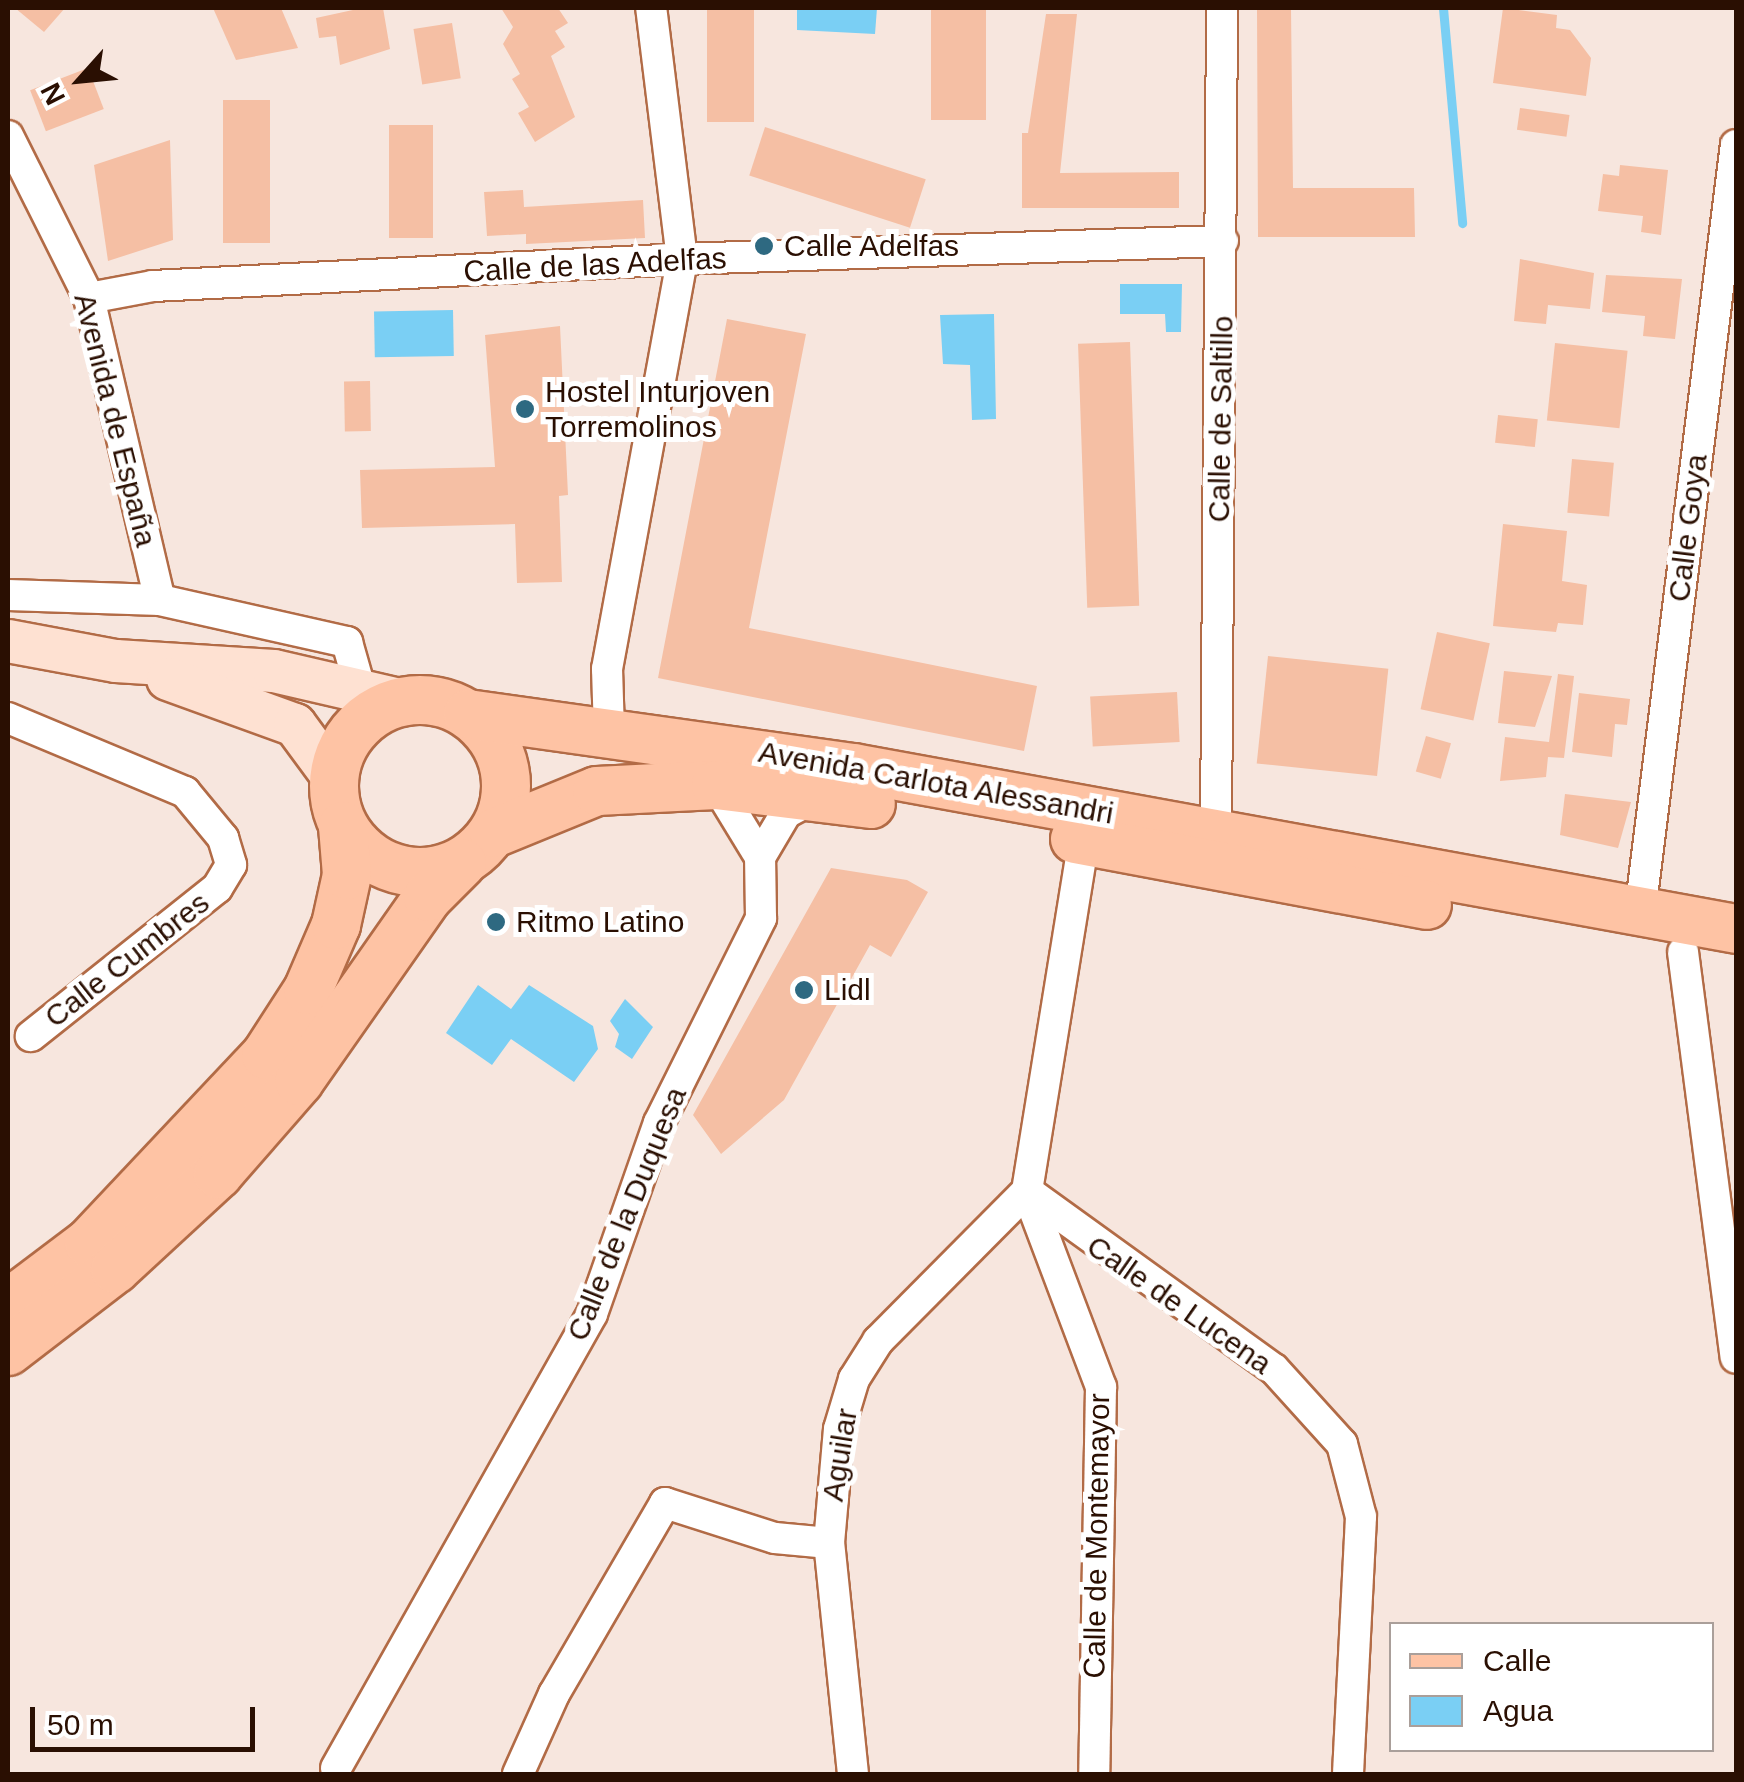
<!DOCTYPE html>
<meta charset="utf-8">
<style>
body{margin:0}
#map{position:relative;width:1744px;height:1782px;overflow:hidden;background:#f7e6de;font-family:Arial,sans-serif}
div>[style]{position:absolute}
.water>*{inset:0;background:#7acff4;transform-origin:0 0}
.stream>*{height:9px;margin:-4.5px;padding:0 4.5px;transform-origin:4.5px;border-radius:4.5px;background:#7acff4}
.building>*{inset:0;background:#f5bfa4;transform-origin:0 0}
.roads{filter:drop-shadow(2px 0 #b26b46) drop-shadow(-2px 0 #b26b46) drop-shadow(0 2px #b26b46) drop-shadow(0 -2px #b26b46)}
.street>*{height:30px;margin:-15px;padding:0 15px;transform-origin:15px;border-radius:15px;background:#fff}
.secondary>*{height:42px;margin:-21px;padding:0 21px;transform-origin:21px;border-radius:21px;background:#fee1d2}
.primary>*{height:48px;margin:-24px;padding:0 24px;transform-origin:24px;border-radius:24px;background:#fec3a4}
.primary>.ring{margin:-24px;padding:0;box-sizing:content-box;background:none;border:48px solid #fec3a4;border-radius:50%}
.dots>*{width:28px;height:28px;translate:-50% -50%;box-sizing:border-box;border:5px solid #fff;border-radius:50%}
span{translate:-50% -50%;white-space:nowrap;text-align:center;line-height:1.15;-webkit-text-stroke:10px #fff;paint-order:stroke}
.poi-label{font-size:30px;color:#2a0f02}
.left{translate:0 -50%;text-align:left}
.street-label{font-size:30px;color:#2a0f02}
.frame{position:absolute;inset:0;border:10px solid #2a0f02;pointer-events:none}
.legend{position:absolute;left:1389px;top:1622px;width:325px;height:130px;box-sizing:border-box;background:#fff;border:2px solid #aa9f9a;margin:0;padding:12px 18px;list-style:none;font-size:30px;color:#2a0f02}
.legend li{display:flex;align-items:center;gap:20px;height:50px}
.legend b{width:50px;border:2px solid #aa9f9a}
.north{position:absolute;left:30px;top:30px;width:100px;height:100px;-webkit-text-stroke:8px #fff;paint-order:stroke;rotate:243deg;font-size:28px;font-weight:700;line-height:40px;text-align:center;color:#2a0f02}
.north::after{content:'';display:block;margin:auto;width:35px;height:45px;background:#2a0f02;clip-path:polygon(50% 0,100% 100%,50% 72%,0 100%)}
.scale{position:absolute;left:30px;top:1707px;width:225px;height:45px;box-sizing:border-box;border:5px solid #2a0f02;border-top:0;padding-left:12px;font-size:30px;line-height:35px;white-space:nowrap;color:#2a0f02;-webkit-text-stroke:8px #fff;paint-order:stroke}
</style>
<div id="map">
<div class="water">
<i style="clip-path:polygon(797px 8px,877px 8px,875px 34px,797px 30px)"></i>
<i style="clip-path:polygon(1120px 284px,1182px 284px,1181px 332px,1166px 332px,1165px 314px,1120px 314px)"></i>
<i style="left:453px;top:310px;width:46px;height:79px;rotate:89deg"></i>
<i style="clip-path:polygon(994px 314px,996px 419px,972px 420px,970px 365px,943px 364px,940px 315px)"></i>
<i style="clip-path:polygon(478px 985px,511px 1009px,529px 985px,593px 1026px,598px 1049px,574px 1082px,511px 1039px,492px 1065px,446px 1033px)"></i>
<i style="clip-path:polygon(625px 999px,653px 1027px,632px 1059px,615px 1047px,619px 1034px,610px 1021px)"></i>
</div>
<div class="stream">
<i style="left:1443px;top:8px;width:216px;rotate:84.9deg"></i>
</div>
<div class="building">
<i style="clip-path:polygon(15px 8px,65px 8px,44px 32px)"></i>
<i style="clip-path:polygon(213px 8px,281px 8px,298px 48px,236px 60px)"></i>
<i style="clip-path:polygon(362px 8px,383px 8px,390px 49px,340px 65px,336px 36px,319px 38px,316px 18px)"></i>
<i style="clip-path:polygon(501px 8px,558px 8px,568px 23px,555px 31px,565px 47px,551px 56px,575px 117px,535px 142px,518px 113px,529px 107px,512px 79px,520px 74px,503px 44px,513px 27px)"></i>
<i style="left:707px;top:8px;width:47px;height:114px"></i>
<i style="left:931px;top:8px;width:55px;height:112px"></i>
<i style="clip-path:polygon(1257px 8px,1291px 8px,1293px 188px,1414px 188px,1415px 237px,1258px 237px)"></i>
<i style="clip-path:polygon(1503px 8px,1557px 15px,1556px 28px,1570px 30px,1591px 58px,1586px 96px,1493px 83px)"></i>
<i style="clip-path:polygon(1046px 14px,1077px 14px,1060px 173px,1179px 172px,1179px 208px,1022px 208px,1022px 133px,1028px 133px)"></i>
<i style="left:452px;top:23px;width:56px;height:39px;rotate:81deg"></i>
<i style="left:88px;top:68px;width:44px;height:62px;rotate:69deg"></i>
<i style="left:223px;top:100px;width:47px;height:143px"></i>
<i style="left:1520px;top:108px;width:50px;height:22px;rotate:8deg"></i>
<i style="left:389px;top:125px;width:44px;height:113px"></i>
<i style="left:765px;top:127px;width:169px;height:51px;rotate:18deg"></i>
<i style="clip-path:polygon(170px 140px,173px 240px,108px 261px,94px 165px)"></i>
<i style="clip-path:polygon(1620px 165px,1668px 170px,1661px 235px,1641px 232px,1643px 216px,1598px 211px,1603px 174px,1619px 176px)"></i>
<i style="clip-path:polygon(523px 190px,524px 207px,643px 200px,645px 238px,526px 244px,526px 234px,487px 236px,484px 192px)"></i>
<i style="clip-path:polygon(1520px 259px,1594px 273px,1590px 309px,1548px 305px,1546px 324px,1514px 321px)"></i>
<i style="clip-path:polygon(1606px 275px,1682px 279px,1675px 339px,1643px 336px,1645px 316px,1602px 312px)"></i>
<i style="clip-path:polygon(727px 319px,806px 334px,749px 628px,1037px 686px,1024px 751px,658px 678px)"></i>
<i style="clip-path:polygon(560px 326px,568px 495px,559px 496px,562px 582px,517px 583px,515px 524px,362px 528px,360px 470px,495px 467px,485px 335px)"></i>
<i style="left:1130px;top:342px;width:264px;height:52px;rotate:88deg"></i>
<i style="left:1555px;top:343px;width:73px;height:78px;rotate:6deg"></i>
<i style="left:370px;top:381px;width:50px;height:26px;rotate:89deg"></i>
<i style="left:1498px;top:415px;width:40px;height:28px;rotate:6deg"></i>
<i style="left:1572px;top:459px;width:42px;height:54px;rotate:5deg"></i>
<i style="clip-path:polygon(1503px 524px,1567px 531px,1562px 581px,1587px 585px,1583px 625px,1558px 623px,1556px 632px,1493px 626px)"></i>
<i style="left:1437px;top:632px;width:54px;height:79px;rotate:12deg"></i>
<i style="left:1268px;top:656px;width:121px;height:108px;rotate:6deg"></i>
<i style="clip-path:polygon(1504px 671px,1552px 676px,1535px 727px,1498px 723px)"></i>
<i style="clip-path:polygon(1558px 674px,1574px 676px,1564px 758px,1548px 757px,1546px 777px,1500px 781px,1505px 737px,1549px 742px)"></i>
<i style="left:1177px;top:692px;width:50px;height:87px;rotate:87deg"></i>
<i style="clip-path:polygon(1579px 693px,1630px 699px,1627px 725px,1615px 724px,1612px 757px,1572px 752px)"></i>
<i style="left:1426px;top:736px;width:26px;height:37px;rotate:16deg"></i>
<i style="clip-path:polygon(1565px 794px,1631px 802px,1618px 848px,1560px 835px)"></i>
<i style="clip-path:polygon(831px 868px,907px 880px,928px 892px,891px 957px,870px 945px,784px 1100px,721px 1154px,693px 1115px)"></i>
</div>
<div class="roads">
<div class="street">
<i style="left:8px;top:136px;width:181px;rotate:63.4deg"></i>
<i style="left:89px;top:298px;width:310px;rotate:76.8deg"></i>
<i style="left:89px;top:298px;width:65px;rotate:-10.6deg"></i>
<i style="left:153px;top:286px;width:530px;rotate:-2.92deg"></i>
<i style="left:682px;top:259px;width:541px;rotate:-1.91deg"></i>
<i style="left:8px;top:595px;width:152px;rotate:1.9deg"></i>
<i style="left:160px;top:600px;width:192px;rotate:12.7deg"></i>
<i style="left:347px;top:642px;width:48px;rotate:74.2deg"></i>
<i style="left:8px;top:718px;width:192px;rotate:22.7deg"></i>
<i style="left:185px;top:792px;width:60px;rotate:50.4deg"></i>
<i style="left:223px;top:838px;width:28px;rotate:73deg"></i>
<i style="left:231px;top:865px;width:27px;rotate:121deg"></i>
<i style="left:217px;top:888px;width:238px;rotate:141.5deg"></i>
<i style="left:609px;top:732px;width:63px;rotate:-91.8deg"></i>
<i style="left:607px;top:669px;width:417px;rotate:-79.6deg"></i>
<i style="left:682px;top:259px;width:253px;rotate:-97deg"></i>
<i style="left:1216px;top:831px;width:823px;rotate:-89.58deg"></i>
<i style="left:760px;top:857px;width:51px;rotate:-59.4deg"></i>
<i style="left:786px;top:813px;width:36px;rotate:-28deg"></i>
<i style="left:1640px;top:912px;width:773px;rotate:-82.87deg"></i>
<i style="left:1683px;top:952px;width:409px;rotate:82.6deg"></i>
<i style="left:1027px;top:1191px;width:304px;rotate:35.8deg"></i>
<i style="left:1274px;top:1369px;width:101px;rotate:47.8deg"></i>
<i style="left:1342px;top:1444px;width:75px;rotate:75.4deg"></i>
<i style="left:1361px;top:1517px;width:257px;rotate:92.9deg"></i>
<i style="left:1027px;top:1191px;width:210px;rotate:69.3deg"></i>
<i style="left:1101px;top:1387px;width:387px;rotate:91deg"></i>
<i style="left:336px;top:1768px;width:521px;rotate:-60.58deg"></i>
<i style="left:592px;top:1314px;width:202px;rotate:-70.7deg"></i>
<i style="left:659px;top:1123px;width:229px;rotate:-63.5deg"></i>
<i style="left:761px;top:918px;width:61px;rotate:-90.9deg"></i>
<i style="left:760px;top:857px;width:84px;rotate:-121.4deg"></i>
<i style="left:518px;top:1774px;width:88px;rotate:-65.8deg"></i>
<i style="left:554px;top:1694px;width:221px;rotate:-59.8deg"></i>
<i style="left:665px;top:1503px;width:115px;rotate:17.7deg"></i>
<i style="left:775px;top:1538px;width:54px;rotate:5.3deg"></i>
<i style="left:853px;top:1774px;width:232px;rotate:-95.9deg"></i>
<i style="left:829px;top:1543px;width:114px;rotate:-85deg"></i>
<i style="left:839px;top:1429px;width:52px;rotate:-73.3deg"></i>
<i style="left:854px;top:1379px;width:45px;rotate:-57.7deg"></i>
<i style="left:878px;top:1341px;width:211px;rotate:-45.2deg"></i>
<i style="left:1027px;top:1191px;width:355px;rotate:-80.8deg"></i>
</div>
<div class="secondary">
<i style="left:8px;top:641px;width:110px;rotate:10.5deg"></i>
<i style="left:116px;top:661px;width:158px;rotate:3.6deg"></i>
<i style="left:274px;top:671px;width:133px;rotate:13deg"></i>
<i style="left:168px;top:679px;width:135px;rotate:19.9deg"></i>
<i style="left:295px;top:725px;width:66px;rotate:53.7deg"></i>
</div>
<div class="primary">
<i class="ring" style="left:334px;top:700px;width:124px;height:124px"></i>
<i style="left:468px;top:714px;width:390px;rotate:8deg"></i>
<i style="left:854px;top:768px;width:897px;rotate:10.34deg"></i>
<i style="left:494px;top:833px;width:111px;rotate:-22.2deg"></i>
<i style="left:597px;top:791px;width:119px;rotate:-2.9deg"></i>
<i style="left:716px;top:785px;width:156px;rotate:7deg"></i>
<i style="left:1075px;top:839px;width:358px;rotate:10.6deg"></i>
<i style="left:8px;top:1304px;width:101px;rotate:-37deg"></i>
<i style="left:89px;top:1243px;width:258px;rotate:-46.7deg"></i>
<i style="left:266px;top:1055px;width:77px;rotate:-57.1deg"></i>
<i style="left:308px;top:990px;width:71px;rotate:-66.7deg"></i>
<i style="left:336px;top:925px;width:51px;rotate:-77.6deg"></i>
<i style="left:347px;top:875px;width:49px;rotate:-94.7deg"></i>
<i style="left:8px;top:1351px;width:135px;rotate:-37.5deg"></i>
<i style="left:115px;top:1269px;width:140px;rotate:-42.7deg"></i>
<i style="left:218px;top:1174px;width:123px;rotate:-48.9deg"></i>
<i style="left:299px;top:1081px;width:225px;rotate:-55deg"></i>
<i style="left:428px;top:897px;width:48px;rotate:-45deg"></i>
</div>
</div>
<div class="dots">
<i style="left:764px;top:246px;background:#2e6981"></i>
<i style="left:525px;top:409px;background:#2e6981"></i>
<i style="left:496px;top:922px;background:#2e6981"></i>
<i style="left:804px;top:990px;background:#2e6981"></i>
</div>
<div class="poi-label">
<span class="left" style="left:784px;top:246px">Calle Adelfas</span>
<span class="left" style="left:545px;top:409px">Hostel Inturjoven<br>Torremolinos</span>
<span class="left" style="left:516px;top:922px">Ritmo Latino</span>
<span class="left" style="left:824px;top:990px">Lidl</span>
</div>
<div class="street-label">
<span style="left:595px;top:265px;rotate:-3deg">Calle de las Adelfas</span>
<span style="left:1221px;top:419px;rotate:-89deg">Calle de Saltillo</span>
<span style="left:115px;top:420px;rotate:76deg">Avenida de España</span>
<span style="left:1688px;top:528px;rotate:-83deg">Calle Goya</span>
<span style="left:936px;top:783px;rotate:10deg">Avenida Carlota Alessandri</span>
<span style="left:127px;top:960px;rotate:-38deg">Calle Cumbres</span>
<span style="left:627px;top:1214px;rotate:-68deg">Calle de la Duquesa</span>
<span style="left:1179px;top:1305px;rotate:35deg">Calle de Lucena</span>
<span style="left:840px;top:1455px;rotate:-81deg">Aguilar</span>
<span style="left:1097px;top:1536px;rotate:-89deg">Calle de Montemayor</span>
</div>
<div class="frame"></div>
<ul class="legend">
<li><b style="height:12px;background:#fec3a4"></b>Calle</li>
<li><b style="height:28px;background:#7acff4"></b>Agua</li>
</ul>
<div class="north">N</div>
<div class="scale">50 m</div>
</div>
